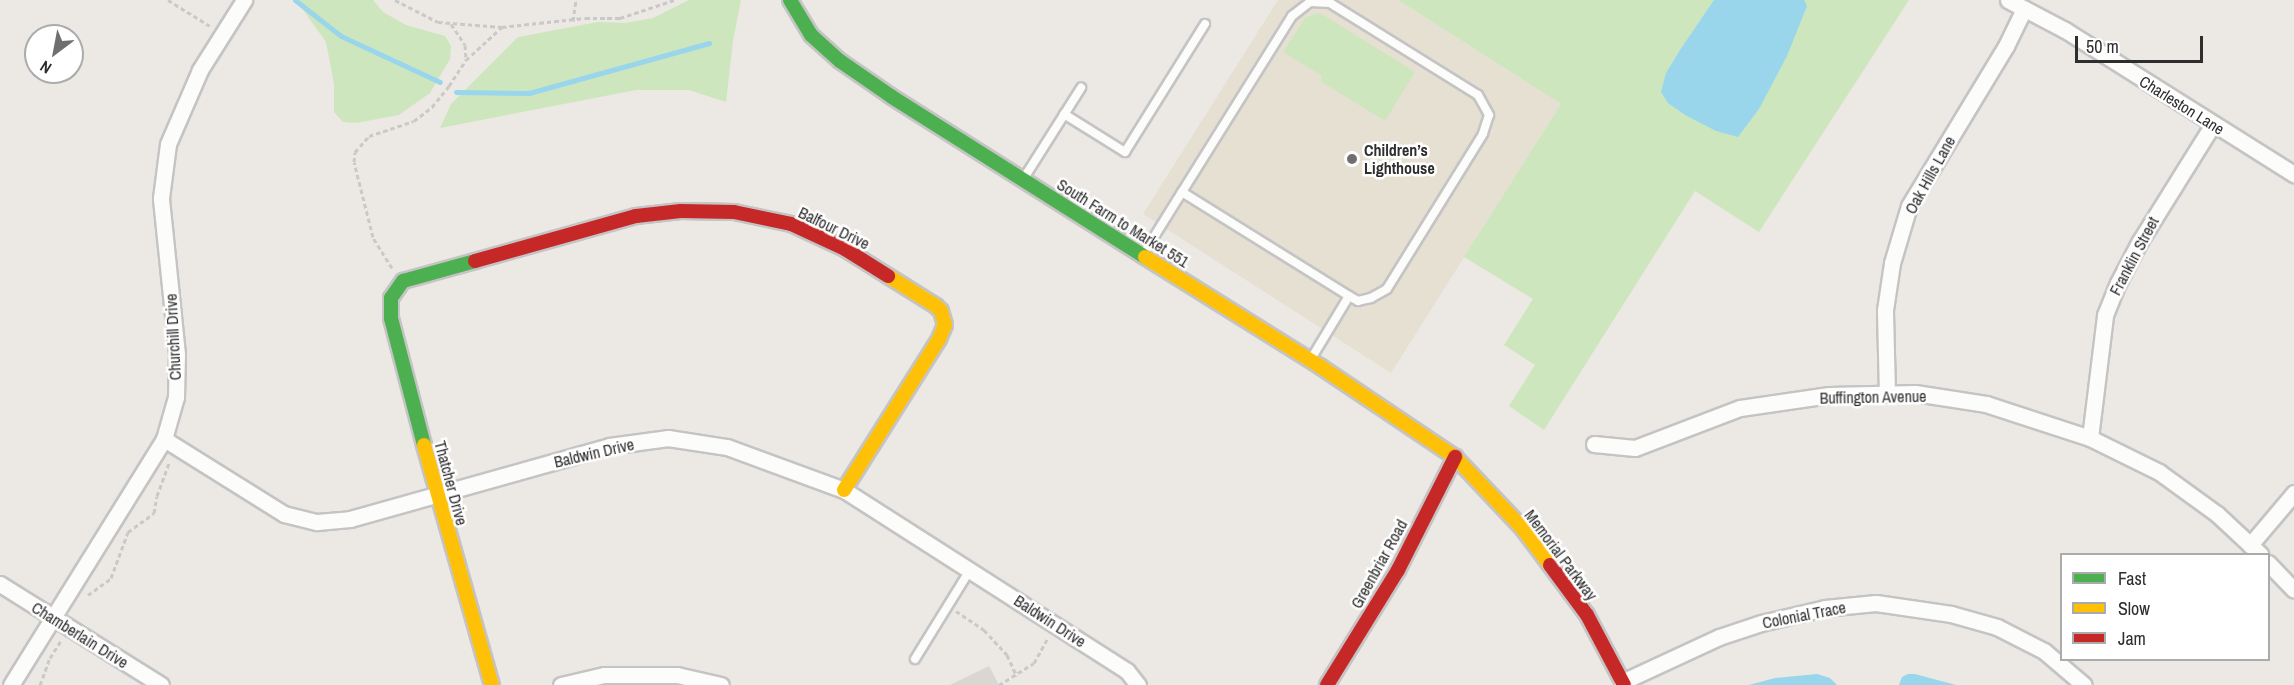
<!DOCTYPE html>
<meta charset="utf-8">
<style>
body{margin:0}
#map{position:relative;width:2294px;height:685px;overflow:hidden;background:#ece8e4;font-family:"Archivo Narrow",sans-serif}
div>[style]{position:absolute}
.education>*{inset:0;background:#e6e0d3}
.green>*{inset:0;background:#cee6be}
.plaza>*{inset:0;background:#dad6d2}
.water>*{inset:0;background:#99d6ec}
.stream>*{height:5px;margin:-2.5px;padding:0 2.5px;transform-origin:2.5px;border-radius:2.5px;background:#99d6ec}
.path>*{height:3px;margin-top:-1.5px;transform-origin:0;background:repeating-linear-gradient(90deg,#c9c9c8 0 4.5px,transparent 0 7.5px)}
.roads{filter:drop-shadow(2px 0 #c5c4c5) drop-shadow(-2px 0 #c5c4c5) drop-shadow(0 2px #c5c4c5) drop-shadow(0 -2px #c5c4c5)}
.lane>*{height:8px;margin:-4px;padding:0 4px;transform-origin:4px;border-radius:4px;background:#fcfcfb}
.street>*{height:15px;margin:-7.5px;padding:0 7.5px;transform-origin:7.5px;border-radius:7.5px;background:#fcfcfb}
.fast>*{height:14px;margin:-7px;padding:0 7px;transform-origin:7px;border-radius:7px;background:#4caf50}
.slow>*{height:14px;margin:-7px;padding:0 7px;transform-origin:7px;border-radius:7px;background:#ffc107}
.jam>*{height:14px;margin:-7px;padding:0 7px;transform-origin:7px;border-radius:7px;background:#c62828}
.dots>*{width:16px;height:16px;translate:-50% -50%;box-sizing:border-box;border:3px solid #fff;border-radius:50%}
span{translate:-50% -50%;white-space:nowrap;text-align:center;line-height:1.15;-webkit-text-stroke:5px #fff;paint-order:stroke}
.street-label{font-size:16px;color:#2e2e2e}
.poi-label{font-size:16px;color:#2e2e2e;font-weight:700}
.left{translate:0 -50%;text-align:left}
.legend{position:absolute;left:2060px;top:553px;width:210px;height:108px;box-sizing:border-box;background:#fff;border:2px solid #ababab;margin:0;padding:8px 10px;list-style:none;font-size:18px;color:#2e2e2e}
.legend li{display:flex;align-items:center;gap:12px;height:30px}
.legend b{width:30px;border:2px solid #ababab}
.north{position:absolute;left:24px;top:24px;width:60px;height:60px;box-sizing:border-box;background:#fff;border:2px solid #ababab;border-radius:50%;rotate:212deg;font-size:16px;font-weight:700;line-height:24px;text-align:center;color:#2e2e2e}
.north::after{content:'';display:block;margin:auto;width:21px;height:27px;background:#706f6e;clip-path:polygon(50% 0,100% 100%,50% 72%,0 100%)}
.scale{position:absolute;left:2075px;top:36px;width:128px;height:27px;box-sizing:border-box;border:3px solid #2e2e2e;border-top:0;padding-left:8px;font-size:18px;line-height:21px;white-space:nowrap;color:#2e2e2e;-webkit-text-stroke:4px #fff;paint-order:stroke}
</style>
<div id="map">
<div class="education">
<i style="clip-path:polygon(1278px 0,1398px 0,1561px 104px,1391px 373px,1143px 214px)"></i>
</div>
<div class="green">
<i style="clip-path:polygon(296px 0,373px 0,383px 12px,406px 25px,445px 36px,451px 46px,450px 59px,430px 93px,399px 115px,356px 123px,343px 122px,334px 112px,334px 84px,326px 42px)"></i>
<i style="clip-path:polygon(689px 0,741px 0,733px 41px,726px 102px,689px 90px,636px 90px,440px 128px,451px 104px,518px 37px,598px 22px,625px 23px,653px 18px)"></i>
<i style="clip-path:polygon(1398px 0,1909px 0,1759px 232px,1695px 191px,1544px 430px,1509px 406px,1535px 365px,1504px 345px,1533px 299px,1464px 257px,1561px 104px)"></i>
<i style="clip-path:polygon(1317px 13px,1325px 16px,1415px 72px,1385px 121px,1320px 81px,1322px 76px,1283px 52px,1305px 18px)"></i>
</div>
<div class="plaza">
<i style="clip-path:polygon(989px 666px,999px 685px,950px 685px)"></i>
</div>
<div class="water">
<i style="clip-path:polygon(1714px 0,1804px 0,1807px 6px,1787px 56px,1759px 109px,1738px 137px,1716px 131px,1685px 115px,1668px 103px,1661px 92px,1666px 73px,1680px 50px)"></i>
<i style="clip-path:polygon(1817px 674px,1830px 678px,1837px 685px,1749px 685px,1775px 678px)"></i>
<i style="clip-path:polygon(1908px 674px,1915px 674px,1956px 685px,1899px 685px,1902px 677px)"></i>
</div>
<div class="stream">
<i style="left:295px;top:0;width:58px;rotate:38deg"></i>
<i style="left:341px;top:36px;width:109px;rotate:24.9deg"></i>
<i style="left:456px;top:92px;width:73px;rotate:0.8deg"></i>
<i style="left:529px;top:93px;width:187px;rotate:-15.5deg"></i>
</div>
<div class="path">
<i style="left:168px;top:0;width:49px;rotate:31.8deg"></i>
<i style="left:395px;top:0;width:48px;rotate:27.1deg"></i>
<i style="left:438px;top:22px;width:64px;rotate:4.5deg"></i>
<i style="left:502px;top:27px;width:83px;rotate:-6.2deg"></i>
<i style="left:585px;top:18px;width:35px"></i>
<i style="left:620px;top:18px;width:57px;rotate:-18.4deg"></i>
<i style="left:573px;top:21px;width:21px;rotate:-82deg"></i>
<i style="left:451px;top:24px;width:25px;rotate:56deg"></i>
<i style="left:465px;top:45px;width:15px;rotate:86deg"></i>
<i style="left:392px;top:268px;width:36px;rotate:-122deg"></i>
<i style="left:373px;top:237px;width:77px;rotate:-104.2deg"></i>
<i style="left:354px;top:162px;width:10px;rotate:-84deg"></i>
<i style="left:355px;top:152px;width:21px;rotate:-49deg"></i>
<i style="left:369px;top:136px;width:47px;rotate:-18.4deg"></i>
<i style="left:414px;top:121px;width:23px;rotate:-38deg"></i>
<i style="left:432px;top:107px;width:27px;rotate:-51deg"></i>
<i style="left:449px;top:86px;width:31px;rotate:-57deg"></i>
<i style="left:466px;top:60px;width:49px;rotate:-42.5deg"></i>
<i style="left:88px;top:595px;width:29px;rotate:-36deg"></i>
<i style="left:111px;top:578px;width:49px;rotate:-69.7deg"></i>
<i style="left:128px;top:532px;width:32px;rotate:-36deg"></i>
<i style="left:154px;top:513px;width:17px;rotate:-80deg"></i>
<i style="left:157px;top:496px;width:37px;rotate:-70deg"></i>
<i style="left:956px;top:611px;width:34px;rotate:34deg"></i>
<i style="left:984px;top:630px;width:34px;rotate:47deg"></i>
<i style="left:1007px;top:655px;width:23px;rotate:65deg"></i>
<i style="left:40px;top:685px;width:29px;rotate:-70deg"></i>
<i style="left:50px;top:658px;width:22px;rotate:-58deg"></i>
<i style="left:999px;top:685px;width:41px;rotate:-32.2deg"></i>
<i style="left:1034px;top:663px;width:29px;rotate:-61deg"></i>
</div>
<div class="roads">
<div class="lane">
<i style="left:1064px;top:114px;width:72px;rotate:31.9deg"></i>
<i style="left:1125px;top:152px;width:151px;rotate:-58deg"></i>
<i style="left:1024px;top:178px;width:107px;rotate:-57.7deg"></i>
<i style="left:1182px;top:192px;width:208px;rotate:-58deg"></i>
<i style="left:1292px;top:16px;width:23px;rotate:-38deg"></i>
<i style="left:1310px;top:2px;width:20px;rotate:3deg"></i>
<i style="left:1330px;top:3px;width:174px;rotate:31.9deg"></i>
<i style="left:1478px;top:95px;width:23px;rotate:61deg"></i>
<i style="left:1489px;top:115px;width:20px;rotate:108deg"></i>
<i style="left:1483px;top:134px;width:182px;rotate:121.8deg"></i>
<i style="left:1387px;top:289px;width:18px;rotate:151deg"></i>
<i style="left:1371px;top:298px;width:13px;rotate:167deg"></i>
<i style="left:1358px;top:301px;width:10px;rotate:-151deg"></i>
<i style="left:1144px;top:253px;width:72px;rotate:-58.1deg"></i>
<i style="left:1182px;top:192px;width:197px;rotate:31.9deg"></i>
<i style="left:1349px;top:296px;width:74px;rotate:121.1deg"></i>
<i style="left:915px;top:659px;width:105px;rotate:-58.3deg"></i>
</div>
<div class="street">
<i style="left:2008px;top:0;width:64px;rotate:27.8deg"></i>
<i style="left:2065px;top:30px;width:271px;rotate:32.2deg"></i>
<i style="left:1887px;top:394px;width:84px;rotate:-91.4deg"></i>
<i style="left:1885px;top:310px;width:48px;rotate:-81.5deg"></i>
<i style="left:1892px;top:263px;width:59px;rotate:-73.4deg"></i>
<i style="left:1909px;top:206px;width:187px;rotate:-58.8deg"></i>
<i style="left:2006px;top:46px;width:41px;rotate:-64.1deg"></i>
<i style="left:2090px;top:438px;width:124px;rotate:-83deg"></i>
<i style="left:2105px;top:315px;width:35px;rotate:-68deg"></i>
<i style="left:2118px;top:283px;width:47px;rotate:-62.4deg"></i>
<i style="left:2140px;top:241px;width:138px;rotate:-58deg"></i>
<i style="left:164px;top:439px;width:142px;rotate:32deg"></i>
<i style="left:284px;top:514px;width:34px;rotate:14deg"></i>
<i style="left:317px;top:522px;width:33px;rotate:-5deg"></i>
<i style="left:350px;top:519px;width:269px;rotate:-15.7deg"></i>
<i style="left:609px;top:446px;width:60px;rotate:-7.7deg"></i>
<i style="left:668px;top:438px;width:60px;rotate:8.7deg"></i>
<i style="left:727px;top:447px;width:125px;rotate:20.2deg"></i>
<i style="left:844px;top:490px;width:336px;rotate:32.6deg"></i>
<i style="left:1127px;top:671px;width:18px;rotate:52deg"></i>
<i style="left:1594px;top:444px;width:41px;rotate:5.6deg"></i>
<i style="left:1635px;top:448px;width:112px;rotate:-20.9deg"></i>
<i style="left:1740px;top:408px;width:90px;rotate:-8.3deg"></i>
<i style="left:1829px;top:395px;width:86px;rotate:-1.3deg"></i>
<i style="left:1915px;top:393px;width:72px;rotate:8.8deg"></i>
<i style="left:1986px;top:404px;width:109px;rotate:18.1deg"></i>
<i style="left:2090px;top:438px;width:77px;rotate:26.2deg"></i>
<i style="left:2159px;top:472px;width:72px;rotate:35.9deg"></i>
<i style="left:2217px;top:514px;width:59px;rotate:42.9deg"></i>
<i style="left:2250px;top:545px;width:68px;rotate:-49.8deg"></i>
<i style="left:2268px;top:563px;width:37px;rotate:46deg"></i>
<i style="left:0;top:584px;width:190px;rotate:32.1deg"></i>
<i style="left:1622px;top:682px;width:107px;rotate:-24.9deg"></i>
<i style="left:1719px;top:637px;width:44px;rotate:-18.4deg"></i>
<i style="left:1761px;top:623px;width:66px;rotate:-13.2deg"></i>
<i style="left:1825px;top:608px;width:51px;rotate:-5.6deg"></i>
<i style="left:1876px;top:603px;width:76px;rotate:8.3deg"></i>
<i style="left:1951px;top:614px;width:48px;rotate:15.8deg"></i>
<i style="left:1997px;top:627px;width:53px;rotate:27.1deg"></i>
<i style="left:2044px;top:651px;width:52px;rotate:40.4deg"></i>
<i style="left:11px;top:685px;width:290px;rotate:-58.1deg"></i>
<i style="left:164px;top:439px;width:44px;rotate:-74.1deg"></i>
<i style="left:176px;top:397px;width:43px;rotate:-88.7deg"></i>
<i style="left:177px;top:354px;width:157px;rotate:-95.9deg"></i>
<i style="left:161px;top:198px;width:54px;rotate:-82.6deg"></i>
<i style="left:168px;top:144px;width:81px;rotate:-66.6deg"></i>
<i style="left:200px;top:70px;width:83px;rotate:-57.8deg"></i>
<i style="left:561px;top:685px;width:44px;rotate:-13.1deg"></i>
<i style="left:604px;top:675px;width:73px"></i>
<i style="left:677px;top:675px;width:45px;rotate:12.8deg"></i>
</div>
<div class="fast">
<i style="left:790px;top:0;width:41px;rotate:59deg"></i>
<i style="left:811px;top:35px;width:39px;rotate:42deg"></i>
<i style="left:840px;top:61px;width:63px;rotate:34.7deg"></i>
<i style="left:892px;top:97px;width:299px;rotate:32.3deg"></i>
<i style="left:424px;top:445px;width:131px;rotate:-104.6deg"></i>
<i style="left:391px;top:318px;width:20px;rotate:-90deg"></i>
<i style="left:391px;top:298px;width:21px;rotate:-55deg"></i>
<i style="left:403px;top:281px;width:75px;rotate:-15.5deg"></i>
</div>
<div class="slow">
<i style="left:1145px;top:257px;width:208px;rotate:32deg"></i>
<i style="left:1321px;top:367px;width:161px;rotate:33.9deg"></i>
<i style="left:1455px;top:457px;width:99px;rotate:46.6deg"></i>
<i style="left:1523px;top:529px;width:45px;rotate:53.1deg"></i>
<i style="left:424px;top:445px;width:249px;rotate:74.2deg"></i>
<i style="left:844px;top:490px;width:178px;rotate:-57.8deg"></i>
<i style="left:939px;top:339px;width:15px;rotate:-67deg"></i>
<i style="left:945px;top:325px;width:15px;rotate:-106deg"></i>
<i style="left:941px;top:311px;width:7px;rotate:-135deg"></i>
<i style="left:936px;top:306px;width:57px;rotate:-148deg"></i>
</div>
<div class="jam">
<i style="left:475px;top:261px;width:167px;rotate:-15.6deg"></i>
<i style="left:636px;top:216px;width:45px;rotate:-6.3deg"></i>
<i style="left:681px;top:211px;width:53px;rotate:1.1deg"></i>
<i style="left:734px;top:212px;width:58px;rotate:11.9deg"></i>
<i style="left:791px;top:224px;width:60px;rotate:24.8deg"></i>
<i style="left:845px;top:249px;width:51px;rotate:32.1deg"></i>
<i style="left:1550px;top:565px;width:62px;rotate:53.5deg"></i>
<i style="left:1587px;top:615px;width:79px;rotate:62.1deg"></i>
<i style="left:1327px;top:685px;width:135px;rotate:-58.3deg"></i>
<i style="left:1398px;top:570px;width:127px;rotate:-63.2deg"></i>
</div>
</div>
<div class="dots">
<i style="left:1352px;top:159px;background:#706f6e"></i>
</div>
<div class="street-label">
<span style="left:2182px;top:105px;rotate:32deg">Charleston Lane</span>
<span style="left:1930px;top:175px;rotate:-61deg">Oak Hills Lane</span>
<span style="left:1123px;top:223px;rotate:32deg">South Farm to Market 551</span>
<span style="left:834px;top:228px;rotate:26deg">Balfour Drive</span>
<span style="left:2134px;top:256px;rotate:-62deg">Franklin Street</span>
<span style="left:173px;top:337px;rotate:-93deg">Churchill Drive</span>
<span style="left:1873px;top:397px;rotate:-1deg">Buffington Avenue</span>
<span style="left:594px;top:453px;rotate:-13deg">Baldwin Drive</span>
<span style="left:451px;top:483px;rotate:75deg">Thatcher Drive</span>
<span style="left:1561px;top:555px;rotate:53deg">Memorial Parkway</span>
<span style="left:1379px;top:564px;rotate:-61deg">Greenbriar Road</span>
<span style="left:1804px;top:615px;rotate:-11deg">Colonial Trace</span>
<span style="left:1050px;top:621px;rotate:33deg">Baldwin Drive</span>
<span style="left:80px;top:635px;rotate:32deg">Chamberlain Drive</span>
</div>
<div class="poi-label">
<span class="left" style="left:1364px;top:159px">Children’s<br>Lighthouse</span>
</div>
<ul class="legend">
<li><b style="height:8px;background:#4caf50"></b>Fast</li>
<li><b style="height:8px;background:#ffc107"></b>Slow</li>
<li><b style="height:8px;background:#c62828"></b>Jam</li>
</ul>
<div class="north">N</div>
<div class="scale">50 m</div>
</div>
